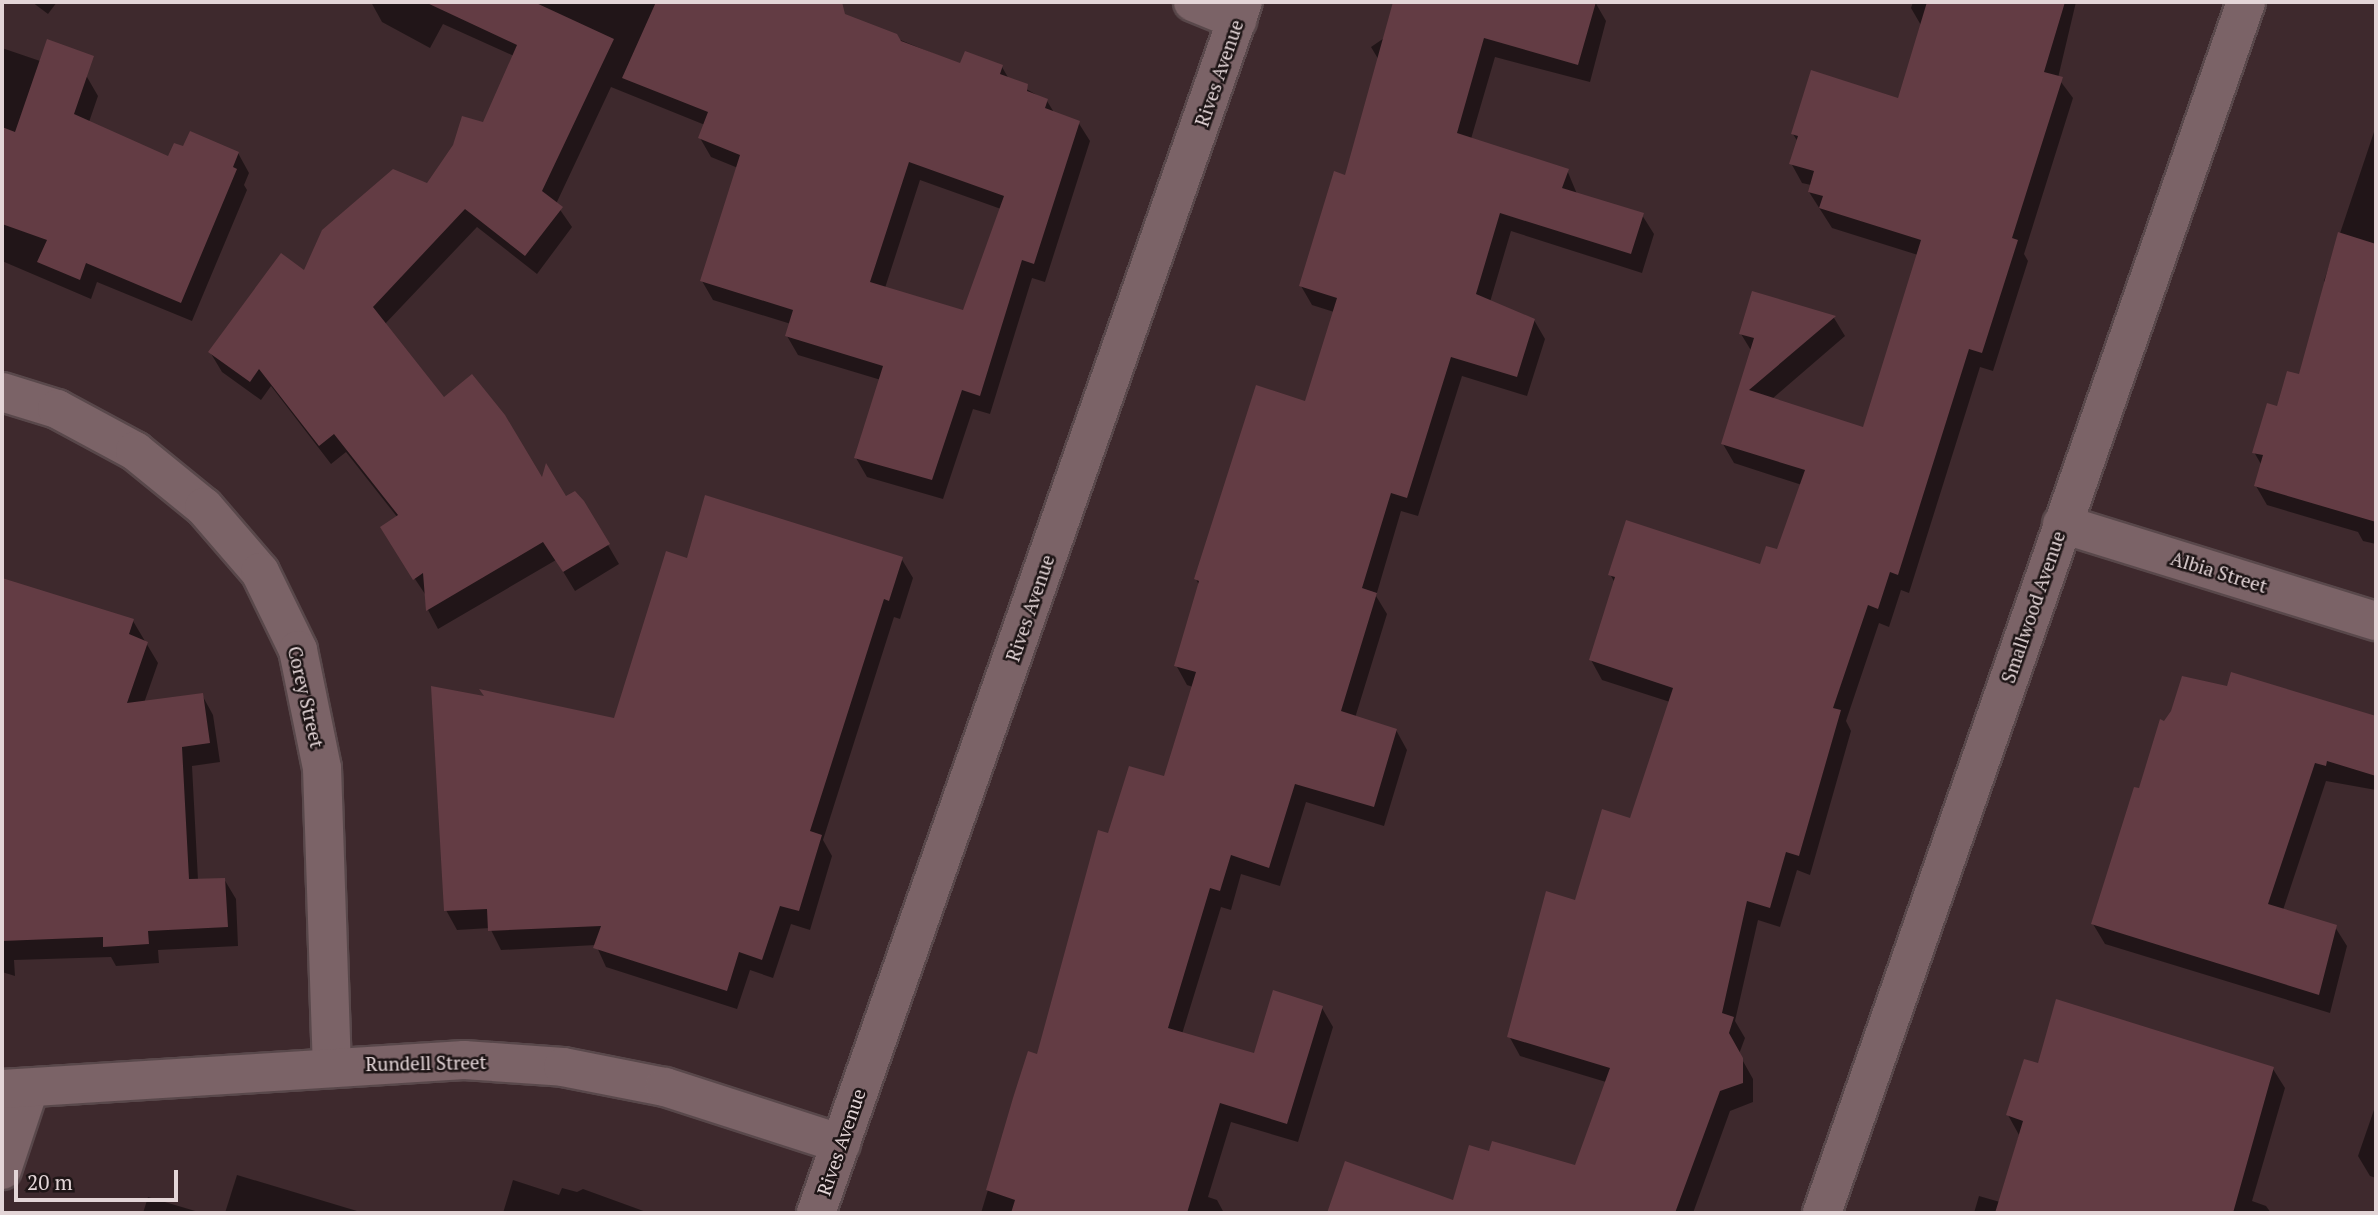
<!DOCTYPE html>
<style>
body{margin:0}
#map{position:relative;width:2378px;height:1215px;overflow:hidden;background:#3e292d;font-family:"PT Serif",serif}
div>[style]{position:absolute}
.shadow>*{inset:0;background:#0007}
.building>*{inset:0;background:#633c44}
.roads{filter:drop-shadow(2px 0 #59484b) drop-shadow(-2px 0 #59484b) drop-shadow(0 2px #59484b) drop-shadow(0 -2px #59484b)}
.minor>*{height:38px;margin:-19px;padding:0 19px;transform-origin:19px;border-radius:19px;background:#7b6367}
.tertiary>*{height:38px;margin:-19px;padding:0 19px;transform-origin:19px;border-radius:19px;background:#7b6367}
span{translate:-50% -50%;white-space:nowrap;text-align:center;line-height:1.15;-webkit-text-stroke:5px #1e1516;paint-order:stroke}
.street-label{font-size:19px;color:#e3d5d7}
.frame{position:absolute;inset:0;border:4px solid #e3d5d7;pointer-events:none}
.scale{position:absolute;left:14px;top:1170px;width:164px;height:32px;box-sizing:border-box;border:4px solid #e3d5d7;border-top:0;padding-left:9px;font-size:21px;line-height:24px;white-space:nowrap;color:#e3d5d7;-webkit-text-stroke:5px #1e1516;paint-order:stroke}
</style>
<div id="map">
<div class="shadow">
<i style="clip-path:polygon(32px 2px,57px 2px,48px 14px)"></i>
<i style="clip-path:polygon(evenodd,777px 2px,814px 17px,818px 6px,961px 65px,1002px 67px,1009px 79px,1047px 101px,1055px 114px,1078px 122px,1090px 141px,1045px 282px,1032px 278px,990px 414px,973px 409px,943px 499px,867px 477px,856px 458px,881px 380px,798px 355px,787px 336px,791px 324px,713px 300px,702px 281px,738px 168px,711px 157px,700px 138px,705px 125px,611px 87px,556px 204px,572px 227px,537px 274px,477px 227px,384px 325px,443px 400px,566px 498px,583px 502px,619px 564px,575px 591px,556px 560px,438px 629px,428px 610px,427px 597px,393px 546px,398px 518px,346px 452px,331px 464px,271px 386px,261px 400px,222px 372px,210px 352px,305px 273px,427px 185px,484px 124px,514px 56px,443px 24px,430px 48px,382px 22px,371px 2px,777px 2px,920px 180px,1001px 209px,965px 312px,885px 288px,920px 180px)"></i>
<i style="clip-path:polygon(1405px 2px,1595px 2px,1606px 21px,1590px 82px,1495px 57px,1471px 139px,1567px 170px,1577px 194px,1642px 215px,1654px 234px,1642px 273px,1511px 231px,1490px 302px,1534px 320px,1545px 339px,1527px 396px,1462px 376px,1418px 516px,1401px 511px,1376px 596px,1387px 614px,1355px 718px,1396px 730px,1407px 750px,1384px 826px,1306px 802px,1280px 886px,1241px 874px,1231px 910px,1221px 907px,1182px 1034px,1255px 1055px,1322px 1008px,1333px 1027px,1298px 1142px,1231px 1122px,1208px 1197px,1217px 1200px,1224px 1213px,981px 1213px,1029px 1054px,1038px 1056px,1109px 835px,1165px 779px,1193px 687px,1187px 685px,1176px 665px,1199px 585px,1196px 579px,1306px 403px,1334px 312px,1312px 305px,1301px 286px,1346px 177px,1380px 62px,1371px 47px,1396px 30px)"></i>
<i style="clip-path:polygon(1913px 2px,2076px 2px,2058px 78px,2073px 98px,2024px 254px,2028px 261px,1993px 371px,1980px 367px,1909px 593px,1901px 590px,1889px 627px,1879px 623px,1846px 721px,1851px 731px,1810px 875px,1797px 870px,1780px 927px,1758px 920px,1735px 1021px,1745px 1038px,1739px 1054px,1753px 1079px,1753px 1102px,1730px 1111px,1693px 1213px,1328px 1213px,1346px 1164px,1455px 1202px,1576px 1167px,1606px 1082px,1520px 1056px,1509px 1036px,1576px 902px,1631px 820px,1670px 702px,1602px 680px,1591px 660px,1615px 583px,1610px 574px,1761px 566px,1778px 551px,1802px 485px,1734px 463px,1723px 444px,1752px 352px,1741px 334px,1753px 293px,1834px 318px,1845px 336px,1772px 399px,1864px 429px,1918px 255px,1832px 228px,1809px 192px,1811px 185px,1802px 183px,1791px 163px,1798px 142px,1793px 134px,1899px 100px,1922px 27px,1911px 8px)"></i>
<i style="clip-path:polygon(2px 48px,87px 77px,98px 96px,89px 122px,169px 158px,184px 148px,238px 153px,249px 173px,244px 185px,247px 190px,192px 321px,97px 282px,91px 299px,2px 261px)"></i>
<i style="clip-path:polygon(2376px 126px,2376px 544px,2363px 541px,2358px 532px,2267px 505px,2256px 486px,2262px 466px,2254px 452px,2300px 377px,2328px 287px,2324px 281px)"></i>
<i style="clip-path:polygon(901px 558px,913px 578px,900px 619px,894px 617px,823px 840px,832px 856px,810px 930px,791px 924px,773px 978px,750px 970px,737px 1009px,606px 967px,596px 945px,501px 950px,490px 928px,457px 930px,446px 910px,615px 720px,688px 560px)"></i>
<i style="clip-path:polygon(2px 580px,133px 621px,158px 663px,144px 703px,202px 695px,213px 715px,220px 762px,192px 766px,198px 880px,224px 879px,236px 899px,238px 946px,158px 950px,159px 963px,116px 966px,111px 957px,14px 960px,15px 976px,2px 972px)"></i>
<i style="clip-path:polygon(2232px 674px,2376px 718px,2376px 790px,2326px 781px,2283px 910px,2335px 927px,2347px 946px,2330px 1013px,2105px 944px,2093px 924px,2164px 723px,2228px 688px)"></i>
<i style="clip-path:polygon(2039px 1065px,2273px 1069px,2285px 1088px,2252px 1201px,2266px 1206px,2271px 1213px,1974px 1213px,1979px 1196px,2000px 1202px,2019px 1135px,2008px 1115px)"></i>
<i style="clip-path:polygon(2376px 1104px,2376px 1178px,2370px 1176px,2358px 1156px)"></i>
<i style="clip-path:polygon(237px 1175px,357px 1211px,358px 1213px,225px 1213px)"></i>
<i style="clip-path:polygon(513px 1180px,559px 1195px,562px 1188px,577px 1192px,583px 1189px,649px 1213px,503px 1213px)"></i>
<i style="clip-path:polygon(148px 1197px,202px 1213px,143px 1213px)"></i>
</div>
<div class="building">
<i style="clip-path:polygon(425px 2px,534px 2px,614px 39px,542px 191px,563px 207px,525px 256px,465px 209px,373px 307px,444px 397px,472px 374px,505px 415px,542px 477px,546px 463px,566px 496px,575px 491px,584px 501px,610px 544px,563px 572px,543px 542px,426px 611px,423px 573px,413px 580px,380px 527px,398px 515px,334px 434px,319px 446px,259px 369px,250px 382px,208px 352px,281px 253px,304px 270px,322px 230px,393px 169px,427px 183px,453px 145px,462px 116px,483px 122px,517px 45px)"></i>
<i style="clip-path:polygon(evenodd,656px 2px,842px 2px,845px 14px,897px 34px,901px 41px,960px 63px,965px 51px,1003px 65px,1000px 74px,1028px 84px,1027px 91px,1048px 99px,1045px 108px,1080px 121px,1034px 264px,1022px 260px,980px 396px,962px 390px,932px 480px,854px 458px,883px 366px,785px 336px,793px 310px,700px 281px,740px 155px,698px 138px,708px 112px,622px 78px,656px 2px,909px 162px,1004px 196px,963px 310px,870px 282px,909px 162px)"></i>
<i style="clip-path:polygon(1393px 2px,1596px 2px,1578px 65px,1484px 38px,1457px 133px,1569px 169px,1562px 188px,1644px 213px,1631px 254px,1500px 213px,1476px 294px,1535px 319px,1517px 377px,1451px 357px,1407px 498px,1391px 493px,1362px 588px,1377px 593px,1341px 711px,1397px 729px,1374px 807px,1295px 784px,1269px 868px,1231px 855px,1220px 891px,1210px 888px,1168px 1028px,1254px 1053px,1273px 990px,1323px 1006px,1287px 1124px,1220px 1103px,1187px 1213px,1011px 1213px,1015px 1200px,986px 1190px,1013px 1098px,1028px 1051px,1037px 1054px,1098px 830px,1108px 833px,1129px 766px,1164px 776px,1196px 672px,1174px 666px,1199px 581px,1194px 579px,1256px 385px,1305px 401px,1337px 298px,1299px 286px,1334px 171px,1345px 175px)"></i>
<i style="clip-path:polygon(1927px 2px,2065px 2px,2044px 72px,2063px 77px,2012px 238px,2018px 240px,1982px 353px,1969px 349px,1898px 575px,1890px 572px,1878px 609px,1868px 605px,1833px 708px,1841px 710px,1799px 856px,1786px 852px,1770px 908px,1747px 901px,1722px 1013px,1734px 1017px,1729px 1033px,1743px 1058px,1743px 1083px,1720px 1091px,1675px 1213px,1327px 1213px,1345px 1161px,1453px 1200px,1469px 1145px,1489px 1151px,1492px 1141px,1575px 1165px,1610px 1068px,1507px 1037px,1546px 891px,1575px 900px,1602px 809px,1630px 818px,1673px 688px,1589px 660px,1615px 577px,1608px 575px,1626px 520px,1760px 564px,1766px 546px,1777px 549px,1805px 470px,1721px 444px,1754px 338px,1739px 334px,1752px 291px,1836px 316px,1749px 390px,1863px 427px,1921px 240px,1819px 208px,1823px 196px,1808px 192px,1814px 171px,1789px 164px,1798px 136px,1791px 134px,1811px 70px,1898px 98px)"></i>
<i style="clip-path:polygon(47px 39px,94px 56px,74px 114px,168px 156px,174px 143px,183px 146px,190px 131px,239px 152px,233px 167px,237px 169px,181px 303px,86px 263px,80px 280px,37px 262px,47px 240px,2px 224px,2px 127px,15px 132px)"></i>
<i style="clip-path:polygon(2338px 232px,2376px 244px,2376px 522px,2254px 486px,2263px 455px,2252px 453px,2267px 403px,2277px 406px,2287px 371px,2299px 374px)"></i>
<i style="clip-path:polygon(705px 495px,903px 557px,889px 601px,884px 599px,810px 831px,822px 835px,799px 911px,780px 906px,762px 960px,739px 952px,727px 991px,593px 948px,601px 926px,488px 931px,487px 909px,444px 911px,431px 686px,484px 696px,479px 689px,614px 718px,666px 551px,687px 558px)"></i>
<i style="clip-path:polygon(2px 578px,134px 619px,129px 634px,148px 642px,127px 703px,203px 693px,210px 743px,182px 747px,189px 879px,225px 878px,228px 927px,148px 931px,149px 944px,103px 947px,103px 937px,2px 941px)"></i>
<i style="clip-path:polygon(2231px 672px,2376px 716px,2376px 776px,2327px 761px,2326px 766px,2315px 763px,2268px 904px,2337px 925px,2319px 995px,2091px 924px,2134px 787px,2139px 788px,2160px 719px,2164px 721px,2171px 711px,2182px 676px,2227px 686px)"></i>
<i style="clip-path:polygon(2056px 999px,2274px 1067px,2233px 1213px,1995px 1213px,2023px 1121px,2006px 1115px,2024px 1059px,2038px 1063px)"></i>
</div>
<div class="roads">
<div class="minor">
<i style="left:1193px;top:2px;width:48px;rotate:22.2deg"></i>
<i style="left:2px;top:392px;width:58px;rotate:17.2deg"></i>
<i style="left:57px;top:409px;width:89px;rotate:28.3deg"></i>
<i style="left:135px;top:451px;width:89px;rotate:39.1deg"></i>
<i style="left:204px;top:507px;width:86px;rotate:49.3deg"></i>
<i style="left:260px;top:572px;width:87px;rotate:64deg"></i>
<i style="left:298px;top:650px;width:120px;rotate:78.5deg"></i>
<i style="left:322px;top:768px;width:297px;rotate:88.1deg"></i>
<i style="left:2062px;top:524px;width:329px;rotate:17.2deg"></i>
<i style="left:2px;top:1170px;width:85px;rotate:-71.6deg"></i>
<i style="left:1822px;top:1213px;width:1283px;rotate:-70.7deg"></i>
</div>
<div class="tertiary">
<i style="left:2px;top:1089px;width:463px;rotate:-3.6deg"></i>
<i style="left:464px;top:1060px;width:99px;rotate:4deg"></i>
<i style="left:563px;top:1067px;width:104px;rotate:11.1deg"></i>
<i style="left:665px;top:1087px;width:185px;rotate:17.9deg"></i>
<i style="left:816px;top:1213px;width:1284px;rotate:-70.58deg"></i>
</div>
</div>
<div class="street-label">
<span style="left:1219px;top:73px;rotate:-71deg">Rives Avenue</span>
<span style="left:2219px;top:572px;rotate:17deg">Albia Street</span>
<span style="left:2033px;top:607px;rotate:-71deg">Smallwood Avenue</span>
<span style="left:1030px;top:608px;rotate:-71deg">Rives Avenue</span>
<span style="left:306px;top:697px;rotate:77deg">Corey Street</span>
<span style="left:426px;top:1063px;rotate:-1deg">Rundell Street</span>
<span style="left:841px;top:1142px;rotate:-71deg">Rives Avenue</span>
</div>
<div class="frame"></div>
<div class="scale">20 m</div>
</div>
